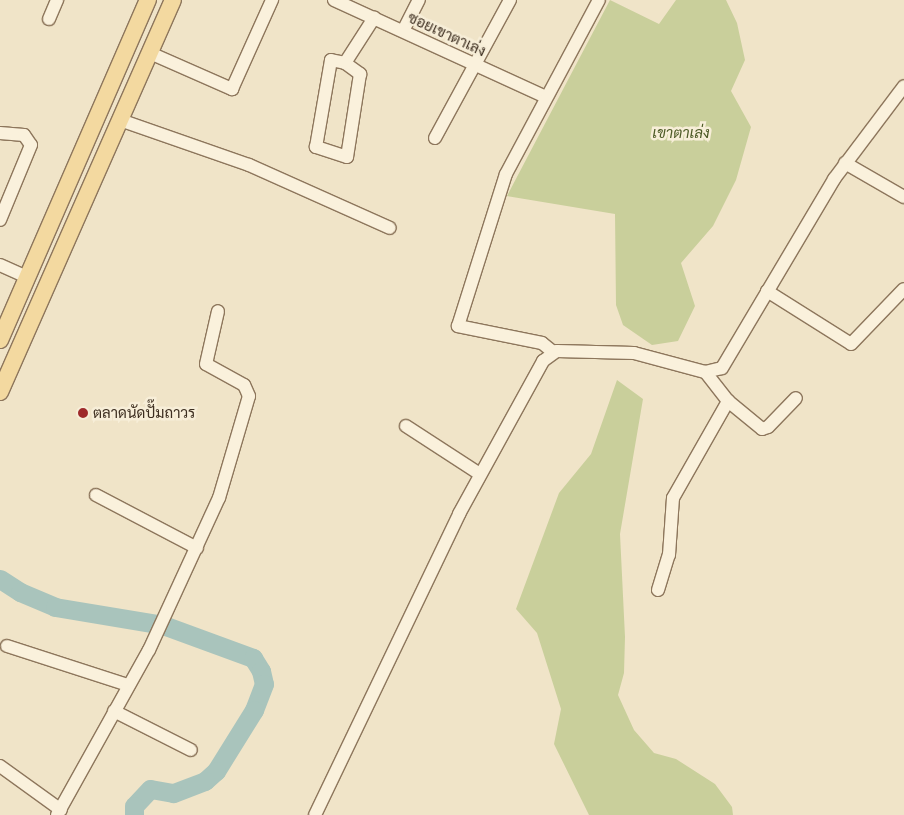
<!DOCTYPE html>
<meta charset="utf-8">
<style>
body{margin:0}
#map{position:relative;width:904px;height:815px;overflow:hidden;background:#f0e4c8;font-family:Lora,Sarabun,serif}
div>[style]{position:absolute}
.green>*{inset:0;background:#c9cf9b}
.river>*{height:19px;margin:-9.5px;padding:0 9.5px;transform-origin:9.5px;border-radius:9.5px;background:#a9c4bc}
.roads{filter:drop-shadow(1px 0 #8d765c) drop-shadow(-1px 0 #8d765c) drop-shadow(0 1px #8d765c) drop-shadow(0 -1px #8d765c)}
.minor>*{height:12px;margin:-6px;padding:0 6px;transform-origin:6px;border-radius:6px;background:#faf1dc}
.major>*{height:16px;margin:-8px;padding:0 8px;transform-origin:8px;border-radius:8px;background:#f3d9a0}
.dots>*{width:14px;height:14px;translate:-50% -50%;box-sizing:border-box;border:2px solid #f7eed8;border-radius:50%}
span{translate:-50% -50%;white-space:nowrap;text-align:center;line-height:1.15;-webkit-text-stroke:5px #f7eed8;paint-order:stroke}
.street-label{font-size:15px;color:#3d2e20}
.park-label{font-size:15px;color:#4d5a26;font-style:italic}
.poi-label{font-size:15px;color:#3d2e20}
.left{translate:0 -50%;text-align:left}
</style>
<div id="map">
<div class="green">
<i style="clip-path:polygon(610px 0,659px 24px,676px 0,726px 0,737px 23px,745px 60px,731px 91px,751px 127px,736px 180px,713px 226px,681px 263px,695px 306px,678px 341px,652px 345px,623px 325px,616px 305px,615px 214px,507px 196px)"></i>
<i style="clip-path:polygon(617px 380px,643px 399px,620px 534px,625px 637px,624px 673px,618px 695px,634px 730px,654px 753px,676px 759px,715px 784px,732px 807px,733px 815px,589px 815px,554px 744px,561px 709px,537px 633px,516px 609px,559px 493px,591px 454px)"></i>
</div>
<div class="river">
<i style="left:0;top:579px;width:24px;rotate:33deg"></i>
<i style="left:20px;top:592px;width:38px;rotate:23deg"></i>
<i style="left:55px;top:607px;width:109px;rotate:9.5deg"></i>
<i style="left:163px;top:625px;width:96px;rotate:20.1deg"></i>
<i style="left:253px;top:658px;width:15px;rotate:58deg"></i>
<i style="left:261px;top:671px;width:13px;rotate:77deg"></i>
<i style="left:264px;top:684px;width:28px;rotate:111deg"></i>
<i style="left:254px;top:710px;width:72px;rotate:121.9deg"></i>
<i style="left:216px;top:771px;width:15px;rotate:138deg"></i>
<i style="left:205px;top:781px;width:34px;rotate:159deg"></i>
<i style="left:173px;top:793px;width:23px;rotate:-170deg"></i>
<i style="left:150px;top:789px;width:23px;rotate:133deg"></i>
<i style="left:134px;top:806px;width:9px;rotate:90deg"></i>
</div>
<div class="roads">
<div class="minor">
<i style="left:334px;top:0;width:233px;rotate:24.6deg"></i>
<i style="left:49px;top:19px;width:21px;rotate:-67deg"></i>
<i style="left:403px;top:31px;width:35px;rotate:-63deg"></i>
<i style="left:150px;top:53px;width:90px;rotate:23.7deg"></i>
<i style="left:232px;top:89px;width:98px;rotate:-65.8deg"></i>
<i style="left:345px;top:63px;width:19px;rotate:36deg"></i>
<i style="left:360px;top:74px;width:84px;rotate:98.9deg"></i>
<i style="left:347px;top:157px;width:33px;rotate:-162deg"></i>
<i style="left:316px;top:147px;width:88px;rotate:-80.2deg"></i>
<i style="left:331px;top:60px;width:14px;rotate:12deg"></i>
<i style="left:345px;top:63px;width:54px;rotate:-57.2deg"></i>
<i style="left:120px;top:120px;width:137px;rotate:19.2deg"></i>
<i style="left:249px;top:165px;width:154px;rotate:24.1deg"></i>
<i style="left:0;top:133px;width:24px;rotate:5deg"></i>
<i style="left:24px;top:135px;width:12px;rotate:55deg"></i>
<i style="left:31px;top:145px;width:81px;rotate:112.5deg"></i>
<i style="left:435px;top:138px;width:157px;rotate:-61.5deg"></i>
<i style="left:845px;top:163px;width:68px;rotate:30deg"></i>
<i style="left:0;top:265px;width:30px;rotate:24deg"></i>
<i style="left:767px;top:291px;width:99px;rotate:32.2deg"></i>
<i style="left:851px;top:344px;width:76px;rotate:-46.1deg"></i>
<i style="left:553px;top:352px;width:14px;rotate:-141deg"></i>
<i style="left:542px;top:343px;width:86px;rotate:-168.6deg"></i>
<i style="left:458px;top:326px;width:159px;rotate:-72.5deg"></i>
<i style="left:506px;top:174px;width:197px;rotate:-61.9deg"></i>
<i style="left:728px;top:401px;width:44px;rotate:39.5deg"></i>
<i style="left:762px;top:429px;width:6px;rotate:-18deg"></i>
<i style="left:768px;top:427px;width:40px;rotate:-46deg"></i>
<i style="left:406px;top:426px;width:88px;rotate:33deg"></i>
<i style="left:96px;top:495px;width:114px;rotate:27.7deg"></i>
<i style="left:658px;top:590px;width:37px;rotate:-73deg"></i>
<i style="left:669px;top:555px;width:57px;rotate:-86deg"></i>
<i style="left:673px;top:498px;width:112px;rotate:-60.4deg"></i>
<i style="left:728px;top:401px;width:37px;rotate:-128deg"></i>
<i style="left:7px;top:646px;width:127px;rotate:17.9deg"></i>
<i style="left:114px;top:711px;width:86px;rotate:26.9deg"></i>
<i style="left:0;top:766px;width:75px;rotate:35.8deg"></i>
<i style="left:57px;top:815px;width:189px;rotate:-60.9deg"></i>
<i style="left:149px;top:650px;width:167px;rotate:-65.3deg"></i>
<i style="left:219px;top:498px;width:106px;rotate:-73.6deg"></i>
<i style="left:249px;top:396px;width:12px;rotate:-114deg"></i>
<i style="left:244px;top:385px;width:43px;rotate:-151.1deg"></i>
<i style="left:206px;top:364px;width:54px;rotate:-77.2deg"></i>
<i style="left:315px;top:815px;width:334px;rotate:-64.4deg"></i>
<i style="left:459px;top:514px;width:175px;rotate:-61.2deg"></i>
<i style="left:543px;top:361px;width:17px;rotate:-36deg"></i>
<i style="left:557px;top:351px;width:77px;rotate:1.5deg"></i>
<i style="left:634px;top:353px;width:73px;rotate:15deg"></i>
<i style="left:705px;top:372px;width:17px;rotate:-13deg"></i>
<i style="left:722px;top:368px;width:220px;rotate:-59.3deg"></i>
<i style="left:834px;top:179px;width:116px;rotate:-53deg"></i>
</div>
<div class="major">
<i style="left:0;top:340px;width:371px;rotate:-66.5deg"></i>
<i style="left:0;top:392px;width:428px;rotate:-66.2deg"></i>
</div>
</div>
<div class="dots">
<i style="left:83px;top:413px;background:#9e2a2b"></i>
</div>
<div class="street-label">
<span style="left:447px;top:34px;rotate:25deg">ซอยเขาตาเล่ง</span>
</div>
<div class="park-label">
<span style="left:681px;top:133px">เขาตาเล่ง</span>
</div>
<div class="poi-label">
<span class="left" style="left:93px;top:413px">ตลาดนัดปั๊มถาวร</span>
</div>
</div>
